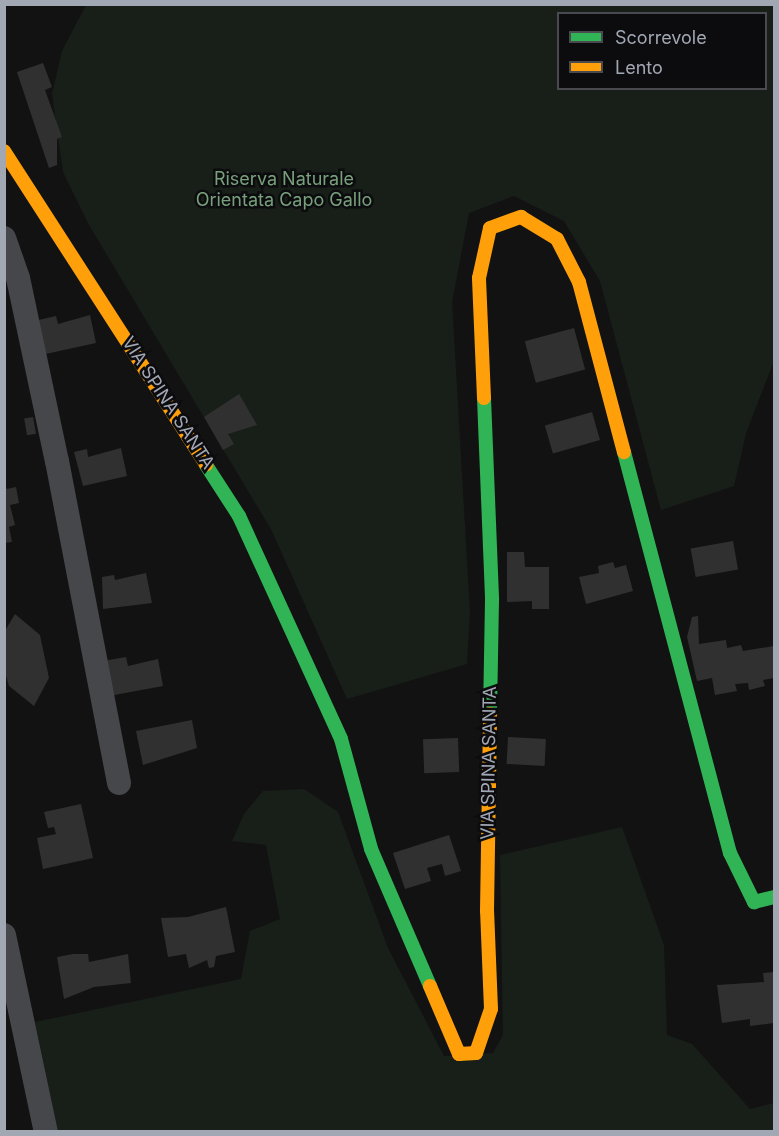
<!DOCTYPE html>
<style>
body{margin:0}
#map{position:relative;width:779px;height:1136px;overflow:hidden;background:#121212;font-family:Inter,sans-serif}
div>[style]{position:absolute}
.green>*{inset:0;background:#181f19}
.building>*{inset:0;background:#303031;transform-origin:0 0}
.street>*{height:24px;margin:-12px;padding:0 12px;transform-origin:12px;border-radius:12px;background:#46474b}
.fast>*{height:14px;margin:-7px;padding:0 7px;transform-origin:7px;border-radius:7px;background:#30b455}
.slow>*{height:14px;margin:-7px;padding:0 7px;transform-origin:7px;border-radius:7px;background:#ff9f0a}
span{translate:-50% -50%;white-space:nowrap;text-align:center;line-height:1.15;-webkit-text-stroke:5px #0c0c0e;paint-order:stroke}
.park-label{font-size:18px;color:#78a07c}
.street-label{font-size:18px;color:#a2a7b4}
.frame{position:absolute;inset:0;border:6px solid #a2a7b4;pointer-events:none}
.legend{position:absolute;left:557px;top:12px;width:210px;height:78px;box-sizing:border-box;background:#0c0c0e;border:2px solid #484a50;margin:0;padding:8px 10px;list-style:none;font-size:18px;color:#a2a7b4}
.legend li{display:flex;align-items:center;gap:12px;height:30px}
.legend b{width:30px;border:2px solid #484a50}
</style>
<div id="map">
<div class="green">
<i style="clip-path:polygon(evenodd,86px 5px,774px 5px,774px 361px,746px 433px,734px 486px,661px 510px,600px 281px,564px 221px,514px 196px,469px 213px,452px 302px,470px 613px,467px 664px,347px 699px,272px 531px,89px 225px,63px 172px,52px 94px,62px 51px,86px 5px,558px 14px,766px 14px,766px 88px,558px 88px,558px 14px)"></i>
<i style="clip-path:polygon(304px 789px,338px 812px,388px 948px,444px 1056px,493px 1053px,503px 1035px,500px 855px,622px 827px,664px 945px,667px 1035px,692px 1044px,750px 1109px,774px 1103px,774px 1131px,58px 1131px,35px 1022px,241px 979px,250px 931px,280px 919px,266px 845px,232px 841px,244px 814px,263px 791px)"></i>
</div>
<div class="building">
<i style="clip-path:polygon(43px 63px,52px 87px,45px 90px,62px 137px,57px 139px,57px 165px,49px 168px,17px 72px)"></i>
<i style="clip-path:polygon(90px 315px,96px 343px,41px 355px,34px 321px,56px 316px,58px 324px)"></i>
<i style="left:574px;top:328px;width:43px;height:51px;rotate:75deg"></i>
<i style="clip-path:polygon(239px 394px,257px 425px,228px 434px,234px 444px,223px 450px,204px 417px)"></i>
<i style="left:592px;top:412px;width:29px;height:49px;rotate:74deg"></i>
<i style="left:33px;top:417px;width:17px;height:9px;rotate:80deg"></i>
<i style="clip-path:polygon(121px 448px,127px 476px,83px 486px,74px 452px,87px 449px,88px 457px)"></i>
<i style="clip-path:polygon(4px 484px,7px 489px,16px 487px,19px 503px,10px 505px,15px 525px,9px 527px,12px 542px,4px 543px)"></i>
<i style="left:733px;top:541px;width:29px;height:43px;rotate:80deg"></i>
<i style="clip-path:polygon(507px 552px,524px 552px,525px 567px,549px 567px,549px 609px,532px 609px,532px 601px,507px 602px)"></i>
<i style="clip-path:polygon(613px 562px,615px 568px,626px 565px,633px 591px,586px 604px,579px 577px,599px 573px,598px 566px)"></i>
<i style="clip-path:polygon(146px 573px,152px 603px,103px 609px,102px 577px,114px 575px,115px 580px)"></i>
<i style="clip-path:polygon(15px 614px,40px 635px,49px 678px,34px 706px,9px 686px,4px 669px,6px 629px)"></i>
<i style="clip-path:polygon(698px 616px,699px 644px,726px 640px,727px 648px,741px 645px,743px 651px,774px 646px,774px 678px,763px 680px,765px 686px,749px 690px,748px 683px,735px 684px,737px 691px,715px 695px,712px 678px,697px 681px,687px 637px,692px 617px)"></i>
<i style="clip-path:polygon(126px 657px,128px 666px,158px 659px,163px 686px,109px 696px,103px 661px)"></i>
<i style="clip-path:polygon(192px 720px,197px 748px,143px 765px,136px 731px)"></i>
<i style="left:508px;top:737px;width:38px;height:27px;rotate:3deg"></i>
<i style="left:458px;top:738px;width:34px;height:35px;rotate:88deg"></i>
<i style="clip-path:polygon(81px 804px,93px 858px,43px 869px,37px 838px,56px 834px,54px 827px,48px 828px,44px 812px)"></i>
<i style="clip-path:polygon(449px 835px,461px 871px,445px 876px,442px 864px,427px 868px,431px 881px,405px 889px,393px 853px)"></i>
<i style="clip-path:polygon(226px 907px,235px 952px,216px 956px,214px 967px,209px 968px,207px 960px,189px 968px,186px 954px,168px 957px,161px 918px,188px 917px)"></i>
<i style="clip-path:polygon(73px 954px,88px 954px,89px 962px,128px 954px,131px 983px,94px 987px,64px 999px,57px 957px)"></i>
<i style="clip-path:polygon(774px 972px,774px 1023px,750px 1026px,750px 1019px,722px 1023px,717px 985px,764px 982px,763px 973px)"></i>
</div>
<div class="street">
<i style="left:4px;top:238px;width:42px;rotate:70.7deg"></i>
<i style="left:18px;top:278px;width:187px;rotate:78deg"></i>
<i style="left:57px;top:461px;width:328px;rotate:79.1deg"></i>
<i style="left:4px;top:935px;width:201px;rotate:78deg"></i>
</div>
<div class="fast">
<i style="left:484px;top:398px;width:202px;rotate:87.7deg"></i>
<i style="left:492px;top:600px;width:114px;rotate:91deg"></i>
<i style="left:624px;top:452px;width:415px;rotate:75.2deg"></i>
<i style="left:730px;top:853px;width:55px;rotate:63.9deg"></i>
<i style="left:754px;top:902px;width:21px;rotate:-14deg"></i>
<i style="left:206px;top:465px;width:61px;rotate:57.1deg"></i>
<i style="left:239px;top:516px;width:245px;rotate:65.4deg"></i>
<i style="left:341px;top:739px;width:114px;rotate:74.7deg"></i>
<i style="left:371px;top:849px;width:149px;rotate:66.7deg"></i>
</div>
<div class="slow">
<i style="left:4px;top:151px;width:373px;rotate:57.2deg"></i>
<i style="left:484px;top:398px;width:120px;rotate:-92.4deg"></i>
<i style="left:479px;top:278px;width:51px;rotate:-77.6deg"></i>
<i style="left:490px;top:228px;width:33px;rotate:-20deg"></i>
<i style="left:521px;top:217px;width:42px;rotate:31.4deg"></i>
<i style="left:557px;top:239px;width:48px;rotate:62.9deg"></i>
<i style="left:579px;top:282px;width:176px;rotate:75.2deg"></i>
<i style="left:430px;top:986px;width:74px;rotate:66.9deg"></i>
<i style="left:459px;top:1054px;width:17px;rotate:-3deg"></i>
<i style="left:476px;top:1053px;width:46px;rotate:-71.2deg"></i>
<i style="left:491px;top:1009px;width:98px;rotate:-92.3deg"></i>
<i style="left:487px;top:911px;width:197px;rotate:-89.1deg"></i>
</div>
<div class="park-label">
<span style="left:284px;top:190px">Riserva Naturale<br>Orientata Capo Gallo</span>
</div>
<div class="street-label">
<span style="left:168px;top:403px;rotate:57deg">VIA SPINA SANTA</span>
<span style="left:489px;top:763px;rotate:-89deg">VIA SPINA SANTA</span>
</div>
<div class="frame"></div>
<ul class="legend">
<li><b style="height:8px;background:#30b455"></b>Scorrevole</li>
<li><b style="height:8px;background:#ff9f0a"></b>Lento</li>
</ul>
</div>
